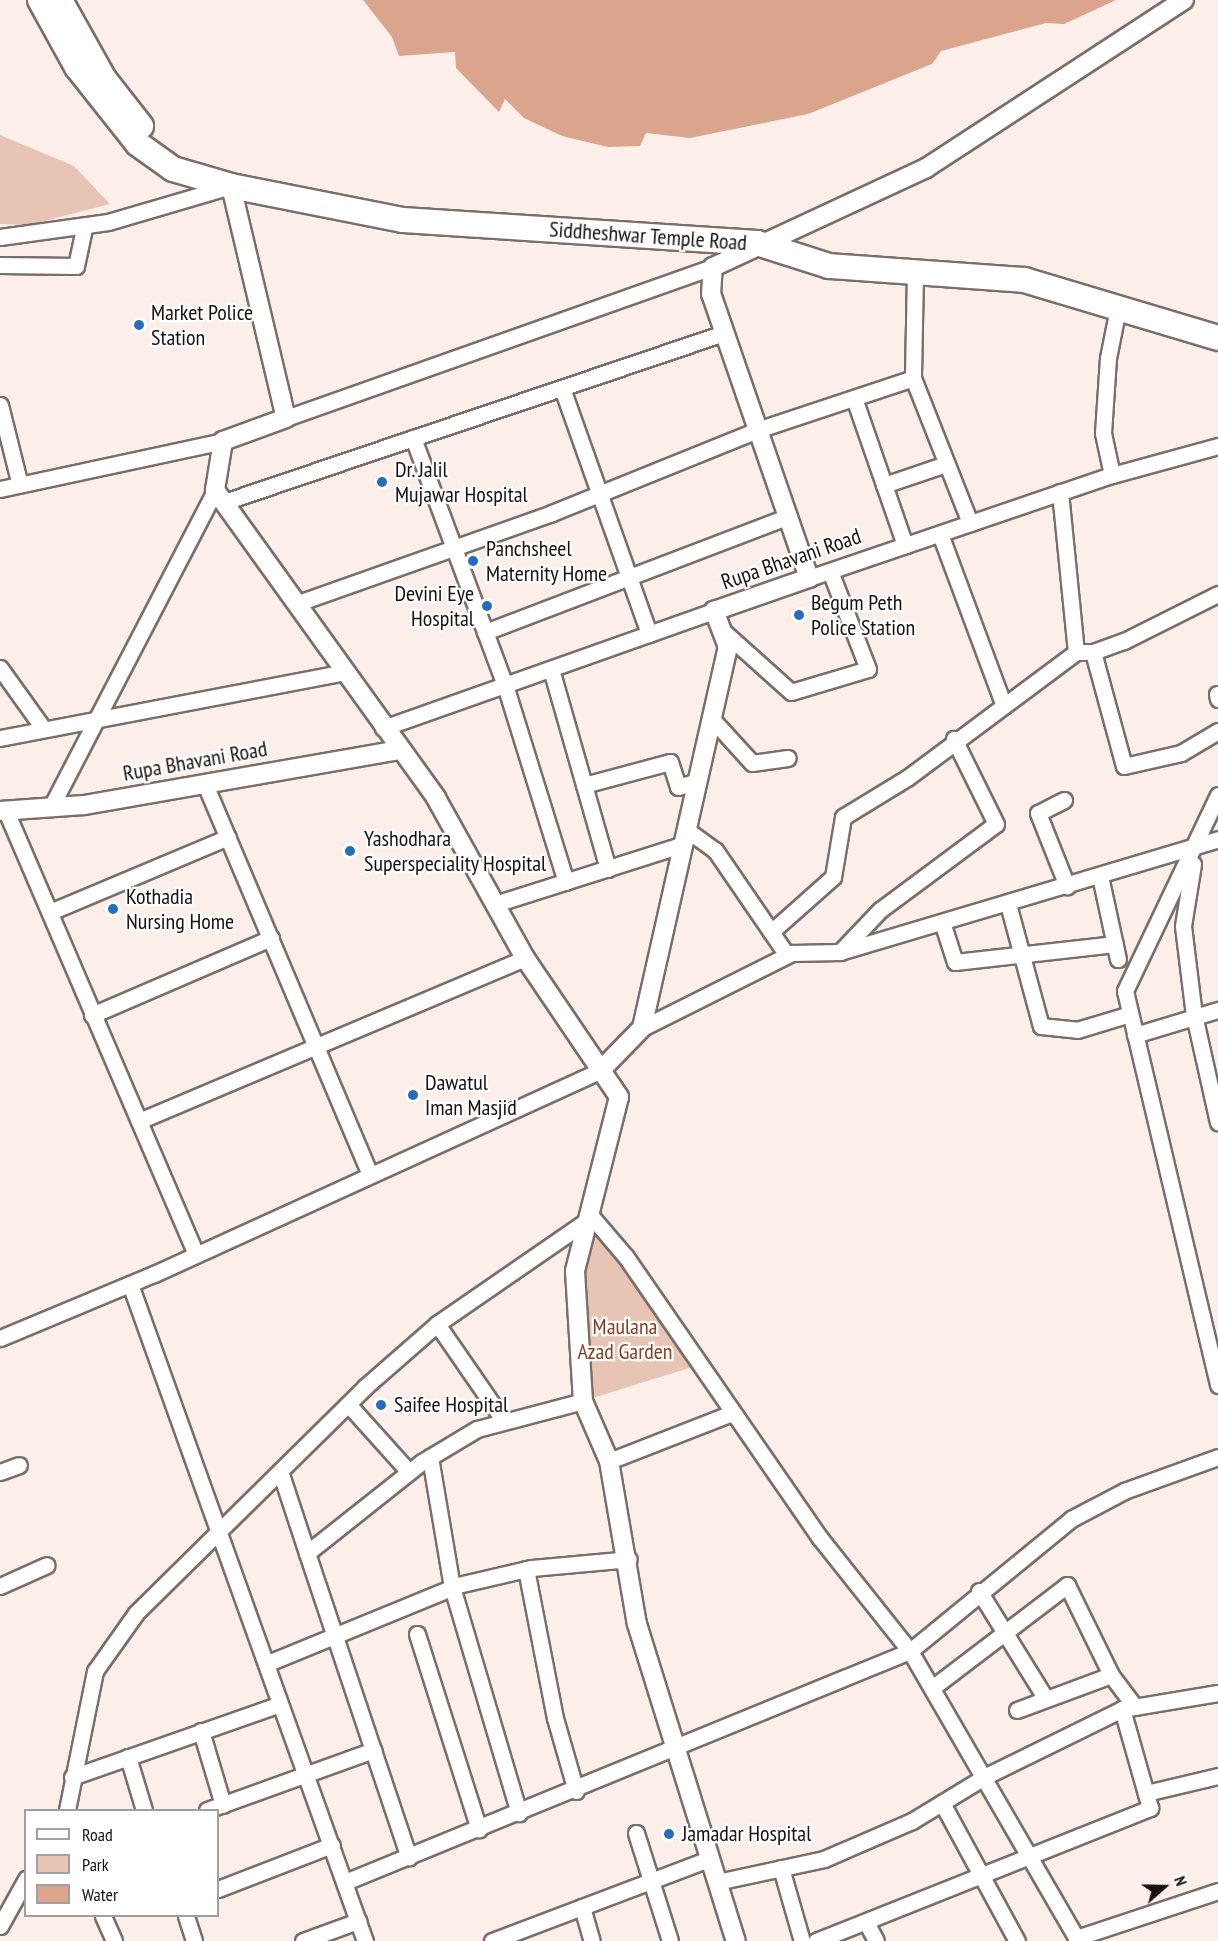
<!DOCTYPE html>
<style>
body{margin:0}
#map{position:relative;width:1218px;height:1941px;overflow:hidden;background:#fcefe9;font-family:"PT Sans Narrow",sans-serif}
div>[style]{position:absolute}
.green>*{inset:0;background:#e8c4b4}
.water>*{inset:0;background:#dba48c}
.roads{filter:drop-shadow(2px 0 #7a6e6a) drop-shadow(-2px 0 #7a6e6a) drop-shadow(0 2px #7a6e6a) drop-shadow(0 -2px #7a6e6a)}
.minor>*{height:15px;margin:-7.5px;padding:0 7.5px;transform-origin:7.5px;border-radius:7.5px;background:#fff}
.tertiary>*{height:18px;margin:-9px;padding:0 9px;transform-origin:9px;border-radius:9px;background:#fff}
.trunk>*{height:24px;margin:-12px;padding:0 12px;transform-origin:12px;border-radius:12px;background:#fff}
.dots>*{width:16px;height:16px;translate:-50% -50%;box-sizing:border-box;border:3px solid #fff;border-radius:50%}
span{translate:-50% -50%;white-space:nowrap;text-align:center;line-height:1.15;-webkit-text-stroke:4.5px #fff;paint-order:stroke}
.street-label{font-size:22px;color:#15110f}
.poi-label{font-size:22px;color:#15110f}
.left{translate:0 -50%;text-align:left}
.right{translate:-100% -50%;text-align:right}
.park-label{font-size:22px;color:#833f1d}
.legend{position:absolute;left:24px;top:1809px;width:195px;height:108px;box-sizing:border-box;background:#fff;border:2px solid #a1a09f;margin:0;padding:8px 10px;list-style:none;font-size:18px;color:#15110f}
.legend li{display:flex;align-items:center;gap:12px;height:30px}
.legend b{width:30px;border:2px solid #a1a09f}
.north{position:absolute;left:1134px;top:1857px;width:60px;height:60px;-webkit-text-stroke:4px #fff;paint-order:stroke;rotate:70deg;font-size:16px;font-weight:700;line-height:24px;text-align:center;color:#15110f}
.north::after{content:'';display:block;margin:auto;width:21px;height:27px;background:#15110f;clip-path:polygon(50% 0,100% 100%,50% 72%,0 100%)}
</style>
<div id="map">
<div class="green">
<i style="clip-path:polygon(0 135px,74px 166px,110px 204px,29px 225px,0 224px)"></i>
<i style="clip-path:polygon(592px 1217px,699px 1365px,583px 1401px,575px 1271px)"></i>
</div>
<div class="water">
<i style="clip-path:polygon(363px 0,1116px 0,1064px 24px,1046px 23px,941px 51px,932px 64px,808px 114px,690px 138px,646px 133px,640px 146px,608px 147px,562px 136px,524px 118px,505px 99px,499px 112px,456px 68px,455px 52px,399px 56px,392px 37px)"></i>
</div>
<div class="roads">
<div class="minor">
<i style="left:0;top:237px;width:109px;rotate:-7.9deg"></i>
<i style="left:108px;top:222px;width:125px;rotate:-16.3deg"></i>
<i style="left:0;top:265px;width:76px;rotate:0.8deg"></i>
<i style="left:76px;top:266px;width:40px;rotate:-78deg"></i>
<i style="left:915px;top:272px;width:106px;rotate:91.1deg"></i>
<i style="left:913px;top:378px;width:156px;rotate:68.5deg"></i>
<i style="left:562px;top:388px;width:261px;rotate:70.5deg"></i>
<i style="left:854px;top:398px;width:156px;rotate:70.9deg"></i>
<i style="left:0;top:405px;width:82px;rotate:76deg"></i>
<i style="left:286px;top:418px;width:453px;rotate:-19.5deg"></i>
<i style="left:413px;top:438px;width:264px;rotate:69.6deg"></i>
<i style="left:505px;top:685px;width:206px;rotate:72.8deg"></i>
<i style="left:1112px;top:475px;width:43px;rotate:-102.1deg"></i>
<i style="left:1103px;top:433px;width:75px;rotate:-86.2deg"></i>
<i style="left:1108px;top:358px;width:51px;rotate:-78.7deg"></i>
<i style="left:884px;top:485px;width:65px;rotate:-18.7deg"></i>
<i style="left:0;top:489px;width:228px;rotate:-12.1deg"></i>
<i style="left:1060px;top:492px;width:161px;rotate:84.3deg"></i>
<i style="left:224px;top:502px;width:528px;rotate:-18.68deg"></i>
<i style="left:940px;top:534px;width:180px;rotate:69.6deg"></i>
<i style="left:809px;top:578px;width:320px;rotate:-18.8deg"></i>
<i style="left:1112px;top:475px;width:110px;rotate:-15.3deg"></i>
<i style="left:298px;top:603px;width:269px;rotate:-19.5deg"></i>
<i style="left:552px;top:513px;width:224px;rotate:-22deg"></i>
<i style="left:760px;top:429px;width:161px;rotate:-18.4deg"></i>
<i style="left:723px;top:631px;width:91px;rotate:41.9deg"></i>
<i style="left:791px;top:692px;width:80px;rotate:-16.6deg"></i>
<i style="left:868px;top:669px;width:105px;rotate:-111.2deg"></i>
<i style="left:485px;top:632px;width:325px;rotate:-20.9deg"></i>
<i style="left:1093px;top:652px;width:118px;rotate:74.8deg"></i>
<i style="left:1124px;top:766px;width:58px;rotate:-12.8deg"></i>
<i style="left:1181px;top:753px;width:43px;rotate:-30.7deg"></i>
<i style="left:0;top:668px;width:74px;rotate:54.4deg"></i>
<i style="left:551px;top:669px;width:208px;rotate:74.1deg"></i>
<i style="left:1217px;top:694px;width:5px;rotate:79deg"></i>
<i style="left:712px;top:719px;width:59px;rotate:47.7deg"></i>
<i style="left:752px;top:763px;width:36px;rotate:-8deg"></i>
<i style="left:383px;top:728px;width:351px;rotate:-19.5deg"></i>
<i style="left:0;top:738px;width:351px;rotate:-10.8deg"></i>
<i style="left:205px;top:784px;width:421px;rotate:67.1deg"></i>
<i style="left:584px;top:785px;width:89px;rotate:-15deg"></i>
<i style="left:670px;top:762px;width:26px;rotate:72deg"></i>
<i style="left:678px;top:787px;width:21px;rotate:-17deg"></i>
<i style="left:1218px;top:795px;width:217px;rotate:115.4deg"></i>
<i style="left:1125px;top:991px;width:405px;rotate:76.7deg"></i>
<i style="left:1064px;top:800px;width:29px;rotate:153deg"></i>
<i style="left:1038px;top:813px;width:79px;rotate:68.3deg"></i>
<i style="left:51px;top:807px;width:357px;rotate:-62.6deg"></i>
<i style="left:6px;top:811px;width:482px;rotate:66.8deg"></i>
<i style="left:687px;top:830px;width:34px;rotate:36deg"></i>
<i style="left:715px;top:850px;width:127px;rotate:55.6deg"></i>
<i style="left:1193px;top:864px;width:63px;rotate:99.2deg"></i>
<i style="left:1183px;top:926px;width:90px;rotate:83deg"></i>
<i style="left:1194px;top:1015px;width:110px;rotate:77.4deg"></i>
<i style="left:1100px;top:876px;width:85px;rotate:77.8deg"></i>
<i style="left:495px;top:904px;width:198px;rotate:-17.6deg"></i>
<i style="left:1008px;top:904px;width:126px;rotate:74.9deg"></i>
<i style="left:1041px;top:1026px;width:36px;rotate:6deg"></i>
<i style="left:1077px;top:1030px;width:55px;rotate:-16.8deg"></i>
<i style="left:50px;top:912px;width:193px;rotate:-22.8deg"></i>
<i style="left:942px;top:922px;width:42px;rotate:72deg"></i>
<i style="left:955px;top:962px;width:161px;rotate:-6.4deg"></i>
<i style="left:771px;top:932px;width:83px;rotate:-41.6deg"></i>
<i style="left:833px;top:877px;width:61px;rotate:-80.5deg"></i>
<i style="left:843px;top:817px;width:75px;rotate:-31.4deg"></i>
<i style="left:907px;top:778px;width:211px;rotate:-36.7deg"></i>
<i style="left:1076px;top:652px;width:17px"></i>
<i style="left:1093px;top:652px;width:33px;rotate:-20deg"></i>
<i style="left:1124px;top:641px;width:105px;rotate:-26.6deg"></i>
<i style="left:840px;top:952px;width:58px;rotate:-46.4deg"></i>
<i style="left:880px;top:910px;width:144px;rotate:-36.6deg"></i>
<i style="left:996px;top:824px;width:95px;rotate:-116.3deg"></i>
<i style="left:92px;top:1015px;width:195px;rotate:-23.3deg"></i>
<i style="left:642px;top:1028px;width:168px;rotate:-26.6deg"></i>
<i style="left:792px;top:953px;width:48px;rotate:-1.2deg"></i>
<i style="left:840px;top:952px;width:395px;rotate:-16.6deg"></i>
<i style="left:1135px;top:1035px;width:87px;rotate:-16.8deg"></i>
<i style="left:139px;top:1121px;width:419px;rotate:-22.9deg"></i>
<i style="left:130px;top:1284px;width:698px;rotate:70.32deg"></i>
<i style="left:437px;top:1324px;width:118px;rotate:55.4deg"></i>
<i style="left:0;top:1338px;width:167px;rotate:-22.6deg"></i>
<i style="left:154px;top:1274px;width:490px;rotate:-24.5deg"></i>
<i style="left:348px;top:1404px;width:91px;rotate:48.1deg"></i>
<i style="left:430px;top:1457px;width:132px;rotate:80.4deg"></i>
<i style="left:452px;top:1587px;width:236px;rotate:73.5deg"></i>
<i style="left:609px;top:1461px;width:132px;rotate:-21.3deg"></i>
<i style="left:280px;top:1471px;width:86px;rotate:71.8deg"></i>
<i style="left:307px;top:1553px;width:147px;rotate:-38.4deg"></i>
<i style="left:422px;top:1462px;width:64px;rotate:-31deg"></i>
<i style="left:477px;top:1429px;width:110px;rotate:-14.8deg"></i>
<i style="left:0;top:1472px;width:20px;rotate:-20deg"></i>
<i style="left:307px;top:1553px;width:321px;rotate:71.5deg"></i>
<i style="left:526px;top:1569px;width:152px;rotate:79deg"></i>
<i style="left:555px;top:1718px;width:76px;rotate:74deg"></i>
<i style="left:0;top:1586px;width:51px;rotate:-24.1deg"></i>
<i style="left:979px;top:1591px;width:127px;rotate:58.2deg"></i>
<i style="left:417px;top:1634px;width:205px;rotate:72.4deg"></i>
<i style="left:268px;top:1663px;width:205px;rotate:-22.3deg"></i>
<i style="left:458px;top:1585px;width:75px;rotate:-13.1deg"></i>
<i style="left:531px;top:1568px;width:98px;rotate:-5.2deg"></i>
<i style="left:932px;top:1688px;width:170px;rotate:-37.3deg"></i>
<i style="left:1067px;top:1585px;width:100px;rotate:63.9deg"></i>
<i style="left:1111px;top:1675px;width:40px;rotate:53deg"></i>
<i style="left:1017px;top:1710px;width:100px;rotate:-20.4deg"></i>
<i style="left:201px;top:1731px;width:77px;rotate:73.4deg"></i>
<i style="left:128px;top:1757px;width:55px;rotate:73.2deg"></i>
<i style="left:72px;top:1777px;width:220px;rotate:-19.3deg"></i>
<i style="left:1146px;top:1793px;width:74px;rotate:-13.3deg"></i>
<i style="left:942px;top:1803px;width:157px;rotate:61.5deg"></i>
<i style="left:67px;top:1810px;width:142px;rotate:-78.6deg"></i>
<i style="left:95px;top:1671px;width:71px;rotate:-54.7deg"></i>
<i style="left:136px;top:1613px;width:322px;rotate:-44.6deg"></i>
<i style="left:365px;top:1387px;width:96px;rotate:-41.2deg"></i>
<i style="left:437px;top:1324px;width:188px;rotate:-34.6deg"></i>
<i style="left:592px;top:1217px;width:52px;rotate:49.6deg"></i>
<i style="left:626px;top:1257px;width:341px;rotate:55.4deg"></i>
<i style="left:820px;top:1538px;width:144px;rotate:51.5deg"></i>
<i style="left:910px;top:1651px;width:335px;rotate:59.9deg"></i>
<i style="left:207px;top:1810px;width:177px;rotate:-19.8deg"></i>
<i style="left:636px;top:1833px;width:113px;rotate:72.5deg"></i>
<i style="left:781px;top:1868px;width:76px;rotate:74deg"></i>
<i style="left:345px;top:1882px;width:610px;rotate:-22.24deg"></i>
<i style="left:910px;top:1651px;width:208px;rotate:-39.3deg"></i>
<i style="left:1071px;top:1519px;width:60px;rotate:-27.8deg"></i>
<i style="left:1124px;top:1491px;width:100px;rotate:-19.9deg"></i>
<i style="left:717px;top:1882px;width:109px;rotate:-12.1deg"></i>
<i style="left:824px;top:1859px;width:96px;rotate:-23.4deg"></i>
<i style="left:912px;top:1821px;width:84px;rotate:-31.4deg"></i>
<i style="left:984px;top:1777px;width:154px;rotate:-26.2deg"></i>
<i style="left:218px;top:1889px;width:122px;rotate:-21.1deg"></i>
<i style="left:582px;top:1907px;width:35px;rotate:74deg"></i>
<i style="left:103px;top:1916px;width:27px;rotate:66deg"></i>
<i style="left:186px;top:1916px;width:26px;rotate:72deg"></i>
<i style="left:866px;top:1922px;width:21px;rotate:62deg"></i>
<i style="left:0;top:1926px;width:54px;rotate:-61deg"></i>
<i style="left:1076px;top:1938px;width:150px;rotate:-18.3deg"></i>
<i style="left:303px;top:1941px;width:59px;rotate:-20deg"></i>
<i style="left:492px;top:1941px;width:232px;rotate:-20.7deg"></i>
<i style="left:816px;top:1941px;width:360px;rotate:-21.7deg"></i>
<i style="left:1150px;top:1808px;width:103px;rotate:-105.8deg"></i>
<i style="left:1122px;top:1709px;width:97px;rotate:-9.5deg"></i>
</div>
<div class="tertiary">
<i style="left:231px;top:186px;width:238px;rotate:76.7deg"></i>
<i style="left:286px;top:418px;width:67px;rotate:159.9deg"></i>
<i style="left:223px;top:441px;width:50px;rotate:99.3deg"></i>
<i style="left:215px;top:490px;width:379px;rotate:54.3deg"></i>
<i style="left:436px;top:798px;width:183px;rotate:60.9deg"></i>
<i style="left:525px;top:958px;width:168px;rotate:55.9deg"></i>
<i style="left:619px;top:1097px;width:179px;rotate:104.2deg"></i>
<i style="left:575px;top:1271px;width:130px;rotate:86.5deg"></i>
<i style="left:583px;top:1401px;width:65px;rotate:66.6deg"></i>
<i style="left:609px;top:1461px;width:165px;rotate:80.3deg"></i>
<i style="left:637px;top:1624px;width:332px;rotate:72.7deg"></i>
<i style="left:0;top:811px;width:84px;rotate:-4.1deg"></i>
<i style="left:84px;top:805px;width:319px;rotate:-9.9deg"></i>
<i style="left:600px;top:1071px;width:60px;rotate:-45.7deg"></i>
<i style="left:642px;top:1028px;width:391px;rotate:-77.3deg"></i>
<i style="left:728px;top:647px;width:39px;rotate:-111deg"></i>
<i style="left:714px;top:611px;width:101px;rotate:-19.2deg"></i>
<i style="left:809px;top:578px;width:300px;rotate:-109deg"></i>
<i style="left:711px;top:294px;width:27px;rotate:-86deg"></i>
<i style="left:713px;top:267px;width:235px;rotate:-24.9deg"></i>
<i style="left:926px;top:168px;width:308px;rotate:-33.1deg"></i>
</div>
<div class="trunk">
<i style="left:40px;top:0;width:77px;rotate:61.1deg"></i>
<i style="left:77px;top:67px;width:98px;rotate:51.6deg"></i>
<i style="left:138px;top:144px;width:43px;rotate:35.5deg"></i>
<i style="left:173px;top:169px;width:60px;rotate:16.3deg"></i>
<i style="left:231px;top:186px;width:175px;rotate:11.2deg"></i>
<i style="left:403px;top:220px;width:355px;rotate:3.7deg"></i>
<i style="left:757px;top:243px;width:76px;rotate:17.7deg"></i>
<i style="left:829px;top:266px;width:196px;rotate:4.1deg"></i>
<i style="left:1024px;top:280px;width:202px;rotate:16.6deg"></i>
<i style="left:60px;top:0;width:90px;rotate:60.9deg"></i>
<i style="left:104px;top:79px;width:60px;rotate:51.8deg"></i>
</div>
</div>
<div class="dots">
<i style="left:139px;top:325px;background:#266cbd"></i>
<i style="left:382px;top:482px;background:#266cbd"></i>
<i style="left:473px;top:561px;background:#266cbd"></i>
<i style="left:487px;top:606px;background:#266cbd"></i>
<i style="left:799px;top:615px;background:#266cbd"></i>
<i style="left:350px;top:851px;background:#266cbd"></i>
<i style="left:113px;top:909px;background:#266cbd"></i>
<i style="left:413px;top:1095px;background:#266cbd"></i>
<i style="left:381px;top:1405px;background:#266cbd"></i>
<i style="left:669px;top:1834px;background:#266cbd"></i>
</div>
<div class="street-label">
<span style="left:648px;top:236px;rotate:4deg">Siddheshwar Temple Road</span>
<span style="left:791px;top:559px;rotate:-19deg">Rupa Bhavani Road</span>
<span style="left:195px;top:761px;rotate:-10deg">Rupa Bhavani Road</span>
</div>
<div class="poi-label">
<span class="left" style="left:151px;top:325px">Market Police<br>Station</span>
<span class="left" style="left:395px;top:482px">Dr. Jalil<br>Mujawar Hospital</span>
<span class="left" style="left:486px;top:561px">Panchsheel<br>Maternity Home</span>
<span class="right" style="left:474px;top:606px">Devini Eye<br>Hospital</span>
<span class="left" style="left:811px;top:615px">Begum Peth<br>Police Station</span>
<span class="left" style="left:364px;top:851px">Yashodhara<br>Superspeciality Hospital</span>
<span class="left" style="left:126px;top:909px">Kothadia<br>Nursing Home</span>
<span class="left" style="left:425px;top:1095px">Dawatul<br>Iman Masjid</span>
<span class="left" style="left:394px;top:1405px">Saifee Hospital</span>
<span class="left" style="left:682px;top:1834px">Jamadar Hospital</span>
</div>
<div class="park-label">
<span style="left:625px;top:1339px">Maulana<br>Azad Garden</span>
</div>
<ul class="legend">
<li><b style="height:8px;background:#fff"></b>Road</li>
<li><b style="height:16px;background:#e8c4b4"></b>Park</li>
<li><b style="height:16px;background:#dba48c"></b>Water</li>
</ul>
<div class="north">N</div>
</div>
